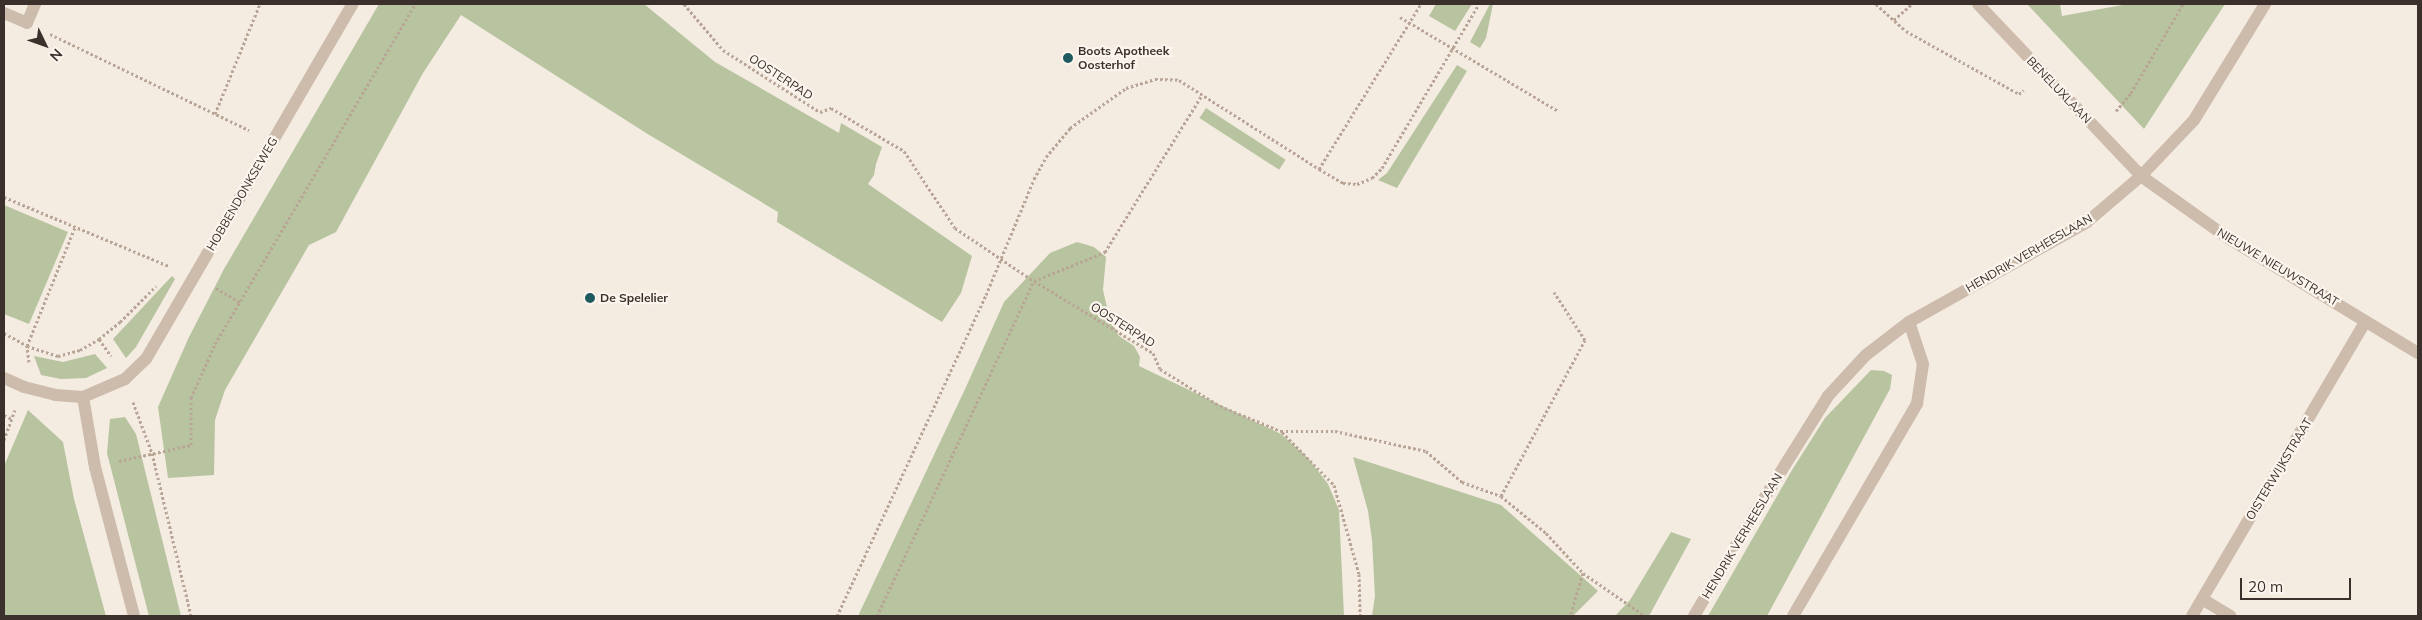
<!DOCTYPE html>
<style>
body{margin:0}
#map{position:relative;width:2422px;height:620px;overflow:hidden;background:#f4ebe1;font-family:Mulish,sans-serif}
div>[style]{position:absolute}
.green>*{inset:0;background:#b8c4a0;transform-origin:0 0}
.path>*{height:3px;margin-top:-1.5px;transform-origin:0;background:repeating-linear-gradient(90deg,#b9a596 0 2.5px,transparent 0 5px)}
.minor>*{height:12px;margin:-6px;padding:0 6px;transform-origin:6px;border-radius:6px;background:#cdbbac}
.dots>*{width:14px;height:14px;translate:-50% -50%;box-sizing:border-box;border:2px solid #fbf5ee;border-radius:50%}
span{translate:-50% -50%;white-space:nowrap;text-align:center;line-height:1.15;-webkit-text-stroke:4.5px #fbf5ee;paint-order:stroke}
.poi-label{font-size:12px;color:#3b302b;font-weight:700}
.left{translate:0 -50%;text-align:left}
.street-label{font-size:12px;color:#3b302b}
.frame{position:absolute;inset:0;border:5px solid #3b302b;pointer-events:none}
.north{position:absolute;left:20px;top:20px;width:50px;height:50px;-webkit-text-stroke:4px #fbf5ee;paint-order:stroke;rotate:132deg;font-size:14px;font-weight:700;line-height:20px;text-align:center;color:#3b302b}
.north::after{content:'';display:block;margin:auto;width:18px;height:22px;background:#3b302b;clip-path:polygon(50% 0,100% 100%,50% 72%,0 100%)}
.scale{position:absolute;left:2240px;top:578px;width:111px;height:22px;box-sizing:border-box;border:2px solid #3b302b;border-top:0;padding-left:6px;font-size:15px;line-height:18px;white-space:nowrap;color:#3b302b;-webkit-text-stroke:4px #fbf5ee;paint-order:stroke}
</style>
<div id="map">
<div class="green">
<i style="clip-path:polygon(379px 4px,644px 4px,715px 62px,839px 133px,841px 123px,882px 147px,876px 164px,874px 175px,868px 184px,972px 256px,961px 293px,942px 322px,777px 222px,778px 212px,646px 133px,461px 15px,423px 73px,336px 232px,309px 245px,225px 390px,215px 420px,214px 475px,168px 478px,158px 407px,189px 337px,224px 269px)"></i>
<i style="clip-path:polygon(1436px 4px,1472px 4px,1455px 31px,1429px 16px)"></i>
<i style="clip-path:polygon(1490px 4px,1493px 4px,1486px 38px,1480px 48px,1470px 42px)"></i>
<i style="clip-path:polygon(2027px 4px,2060px 4px,2062px 16px,2128px 4px,2225px 4px,2144px 129px)"></i>
<i style="clip-path:polygon(1457px 65px,1467px 71px,1397px 188px,1378px 180px,1387px 173px)"></i>
<i style="left:1206px;top:108px;width:95px;height:12px;rotate:33deg"></i>
<i style="clip-path:polygon(4px 205px,68px 232px,29px 324px,4px 314px)"></i>
<i style="clip-path:polygon(1077px 242px,1094px 247px,1106px 257px,1103px 290px,1109px 316px,1119px 336px,1134px 346px,1140px 357px,1139px 366px,1281px 434px,1309px 459px,1328px 484px,1339px 510px,1344px 616px,858px 616px,966px 387px,1004px 302px,1050px 253px)"></i>
<i style="clip-path:polygon(172px 276px,175px 279px,136px 347px,126px 358px,113px 339px)"></i>
<i style="clip-path:polygon(95px 354px,107px 368px,86px 378px,61px 379px,41px 375px,34px 356px,63px 362px)"></i>
<i style="clip-path:polygon(1871px 370px,1884px 371px,1892px 375px,1890px 389px,1767px 616px,1708px 616px,1792px 470px,1825px 418px)"></i>
<i style="clip-path:polygon(28px 410px,63px 442px,74px 499px,106px 616px,4px 616px,4px 466px)"></i>
<i style="clip-path:polygon(125px 417px,136px 434px,181px 616px,149px 616px,107px 453px,110px 419px)"></i>
<i style="clip-path:polygon(1353px 457px,1501px 505px,1598px 591px,1573px 616px,1372px 616px,1375px 596px,1372px 540px,1368px 511px)"></i>
<i style="clip-path:polygon(1671px 532px,1691px 539px,1649px 616px,1615px 616px,1630px 600px)"></i>
</div>
<div class="path">
<i style="left:684px;top:4px;width:60px;rotate:49.7deg"></i>
<i style="left:723px;top:50px;width:115px;rotate:32.6deg"></i>
<i style="left:820px;top:112px;width:12px;rotate:-20deg"></i>
<i style="left:831px;top:108px;width:85px;rotate:30.5deg"></i>
<i style="left:904px;top:151px;width:92px;rotate:56.5deg"></i>
<i style="left:955px;top:228px;width:95px;rotate:33.9deg"></i>
<i style="left:1034px;top:281px;width:139px;rotate:31.2deg"></i>
<i style="left:1153px;top:353px;width:17px;rotate:66deg"></i>
<i style="left:1160px;top:369px;width:70px;rotate:31.7deg"></i>
<i style="left:1220px;top:406px;width:66px;rotate:22.3deg"></i>
<i style="left:1281px;top:431px;width:54px"></i>
<i style="left:1335px;top:431px;width:93px;rotate:12.4deg"></i>
<i style="left:1426px;top:451px;width:48px;rotate:40.7deg"></i>
<i style="left:1462px;top:482px;width:41px;rotate:19.7deg"></i>
<i style="left:1501px;top:496px;width:58px;rotate:39.4deg"></i>
<i style="left:1546px;top:533px;width:54px;rotate:47.2deg"></i>
<i style="left:1583px;top:573px;width:45px;rotate:106.8deg"></i>
<i style="left:1876px;top:4px;width:40px;rotate:42deg"></i>
<i style="left:1906px;top:31px;width:129px;rotate:29.1deg"></i>
<i style="left:2019px;top:94px;width:6px;rotate:-39deg"></i>
<i style="left:1400px;top:17px;width:184px;rotate:30.7deg"></i>
<i style="left:1894px;top:20px;width:24px;rotate:-42deg"></i>
<i style="left:50px;top:34px;width:221px;rotate:25.8deg"></i>
<i style="left:2116px;top:111px;width:23px;rotate:-50deg"></i>
<i style="left:2131px;top:93px;width:103px;rotate:-59.7deg"></i>
<i style="left:215px;top:114px;width:119px;rotate:-67.8deg"></i>
<i style="left:1319px;top:169px;width:194px;rotate:-58.3deg"></i>
<i style="left:4px;top:197px;width:179px;rotate:22.7deg"></i>
<i style="left:216px;top:288px;width:29px;rotate:31deg"></i>
<i style="left:4px;top:333px;width:26px;rotate:29deg"></i>
<i style="left:27px;top:346px;width:33px;rotate:18deg"></i>
<i style="left:58px;top:356px;width:23px;rotate:-15deg"></i>
<i style="left:80px;top:350px;width:22px;rotate:-30deg"></i>
<i style="left:99px;top:339px;width:27px;rotate:-39deg"></i>
<i style="left:120px;top:322px;width:51px;rotate:-45deg"></i>
<i style="left:99px;top:339px;width:21px;rotate:55deg"></i>
<i style="left:29px;top:362px;width:16px;rotate:-97deg"></i>
<i style="left:27px;top:346px;width:128px;rotate:-68deg"></i>
<i style="left:133px;top:402px;width:54px;rotate:69.6deg"></i>
<i style="left:152px;top:453px;width:168px;rotate:76.5deg"></i>
<i style="left:4px;top:415px;width:9px;rotate:27deg"></i>
<i style="left:1282px;top:432px;width:74px;rotate:45.5deg"></i>
<i style="left:1334px;top:485px;width:92px;rotate:74.3deg"></i>
<i style="left:1359px;top:574px;width:42px;rotate:88.6deg"></i>
<i style="left:4px;top:440px;width:32px;rotate:-70deg"></i>
<i style="left:119px;top:461px;width:74px;rotate:-12.5deg"></i>
<i style="left:191px;top:445px;width:47px;rotate:-90deg"></i>
<i style="left:191px;top:398px;width:59px;rotate:-66deg"></i>
<i style="left:215px;top:344px;width:394px;rotate:-59.5deg"></i>
<i style="left:1501px;top:496px;width:177px;rotate:-61.7deg"></i>
<i style="left:1585px;top:340px;width:57px;rotate:-122.9deg"></i>
<i style="left:1583px;top:573px;width:75px;rotate:34.7deg"></i>
<i style="left:837px;top:616px;width:354px;rotate:-65.1deg"></i>
<i style="left:986px;top:295px;width:126px;rotate:-67.5deg"></i>
<i style="left:1034px;top:179px;width:25px;rotate:-61deg"></i>
<i style="left:1046px;top:157px;width:38px;rotate:-50deg"></i>
<i style="left:1070px;top:128px;width:69px;rotate:-35.5deg"></i>
<i style="left:1126px;top:88px;width:30px;rotate:-17deg"></i>
<i style="left:1155px;top:79px;width:24px;rotate:2deg"></i>
<i style="left:1179px;top:80px;width:166px;rotate:32.4deg"></i>
<i style="left:1319px;top:169px;width:28px;rotate:30deg"></i>
<i style="left:1343px;top:183px;width:14px;rotate:4deg"></i>
<i style="left:1357px;top:184px;width:16px;rotate:-22deg"></i>
<i style="left:1372px;top:178px;width:14px;rotate:-45deg"></i>
<i style="left:1382px;top:168px;width:191px;rotate:-59.4deg"></i>
<i style="left:877px;top:616px;width:370px;rotate:-64.9deg"></i>
<i style="left:1034px;top:281px;width:77px;rotate:-22.2deg"></i>
<i style="left:1105px;top:252px;width:185px;rotate:-58.3deg"></i>
</div>
<div class="minor">
<i style="left:1978px;top:4px;width:237px;rotate:46.5deg"></i>
<i style="left:2141px;top:176px;width:107px;rotate:35.5deg"></i>
<i style="left:2228px;top:238px;width:222px;rotate:31.2deg"></i>
<i style="left:4px;top:13px;width:25px;rotate:23deg"></i>
<i style="left:27px;top:23px;width:21px;rotate:-67deg"></i>
<i style="left:4px;top:378px;width:22px;rotate:24deg"></i>
<i style="left:24px;top:387px;width:32px;rotate:14deg"></i>
<i style="left:55px;top:395px;width:28px;rotate:4deg"></i>
<i style="left:83px;top:397px;width:46px;rotate:-23.2deg"></i>
<i style="left:125px;top:379px;width:29px;rotate:-44deg"></i>
<i style="left:146px;top:359px;width:411px;rotate:-59.8deg"></i>
<i style="left:83px;top:397px;width:71px;rotate:80.3deg"></i>
<i style="left:95px;top:467px;width:154px;rotate:75.3deg"></i>
<i style="left:2202px;top:599px;width:33px;rotate:31deg"></i>
<i style="left:1694px;top:616px;width:120px;rotate:-59.4deg"></i>
<i style="left:1755px;top:513px;width:138px;rotate:-58deg"></i>
<i style="left:1828px;top:396px;width:56px;rotate:-47.2deg"></i>
<i style="left:1866px;top:355px;width:54px;rotate:-37.5deg"></i>
<i style="left:1909px;top:322px;width:204px;rotate:-29.3deg"></i>
<i style="left:2087px;top:222px;width:71px;rotate:-40.4deg"></i>
<i style="left:2141px;top:176px;width:77px;rotate:-46.6deg"></i>
<i style="left:2194px;top:120px;width:136px;rotate:-58.5deg"></i>
<i style="left:1793px;top:616px;width:246px;rotate:-59.7deg"></i>
<i style="left:1917px;top:404px;width:40px;rotate:-81.5deg"></i>
<i style="left:1923px;top:364px;width:44px;rotate:-108.4deg"></i>
<i style="left:2192px;top:616px;width:342px;rotate:-59.5deg"></i>
</div>
<div class="dots">
<i style="left:1068px;top:58px;background:#1f5a5e"></i>
<i style="left:590px;top:298px;background:#1f5a5e"></i>
</div>
<div class="poi-label">
<span class="left" style="left:1078px;top:58px">Boots Apotheek<br>Oosterhof</span>
<span class="left" style="left:600px;top:298px">De Spelelier</span>
</div>
<div class="street-label">
<span style="left:781px;top:77px;rotate:33deg">OOSTERPAD</span>
<span style="left:2059px;top:90px;rotate:46deg">BENELUXLAAN</span>
<span style="left:242px;top:194px;rotate:-60deg">HOBBENDONKSEWEG</span>
<span style="left:2029px;top:253px;rotate:-30deg">HENDRIK VERHEESLAAN</span>
<span style="left:2278px;top:267px;rotate:31deg">NIEUWE NIEUWSTRAAT</span>
<span style="left:1123px;top:325px;rotate:32deg">OOSTERPAD</span>
<span style="left:2279px;top:469px;rotate:-59deg">OISTERWIJKSTRAAT</span>
<span style="left:1742px;top:536px;rotate:-59deg">HENDRIK VERHEESLAAN</span>
</div>
<div class="frame"></div>
<div class="north">N</div>
<div class="scale">20 m</div>
</div>
